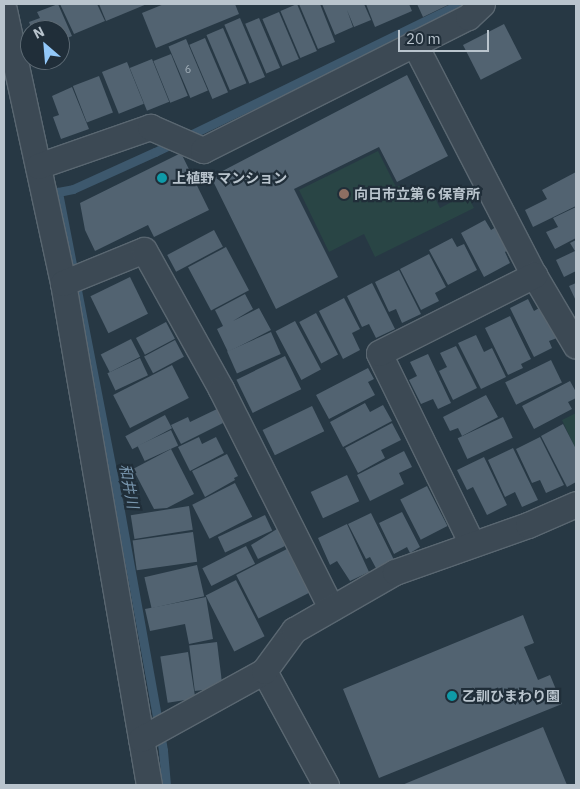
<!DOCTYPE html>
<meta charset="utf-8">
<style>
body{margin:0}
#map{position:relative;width:580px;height:789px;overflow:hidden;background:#273844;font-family:"IBM Plex Sans","Noto Sans JP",sans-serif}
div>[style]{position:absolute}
.green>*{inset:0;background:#294545}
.stream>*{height:9px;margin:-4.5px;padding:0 4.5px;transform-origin:4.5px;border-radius:4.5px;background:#3d586d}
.building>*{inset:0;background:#526371;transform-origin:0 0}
.roads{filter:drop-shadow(1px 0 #5a6771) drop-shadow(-1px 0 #5a6771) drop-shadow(0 1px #5a6771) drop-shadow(0 -1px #5a6771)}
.minor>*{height:25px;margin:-12.5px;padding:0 12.5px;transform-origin:12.5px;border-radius:12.5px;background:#3c4954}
.dots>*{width:14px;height:14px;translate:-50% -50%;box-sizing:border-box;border:2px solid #202e39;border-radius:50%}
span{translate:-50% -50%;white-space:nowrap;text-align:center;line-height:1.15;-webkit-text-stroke:4.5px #202e39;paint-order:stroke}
.number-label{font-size:11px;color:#9facb6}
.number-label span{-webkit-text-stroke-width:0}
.poi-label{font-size:14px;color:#b9c4cd;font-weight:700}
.left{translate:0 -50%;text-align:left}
.water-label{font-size:15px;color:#7a98b0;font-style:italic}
.frame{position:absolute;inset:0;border:5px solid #b9c4cd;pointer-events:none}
.north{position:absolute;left:20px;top:20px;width:50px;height:50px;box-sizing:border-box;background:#202e39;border:1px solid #5d6a74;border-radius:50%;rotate:333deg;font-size:14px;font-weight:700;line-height:20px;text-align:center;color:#b9c4cd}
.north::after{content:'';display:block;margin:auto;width:18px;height:22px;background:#92c8f9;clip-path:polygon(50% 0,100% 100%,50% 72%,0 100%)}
.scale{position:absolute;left:398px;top:30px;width:91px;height:22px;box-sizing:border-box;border:2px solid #b9c4cd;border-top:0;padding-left:6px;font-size:15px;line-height:18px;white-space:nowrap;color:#b9c4cd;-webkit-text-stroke:4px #202e39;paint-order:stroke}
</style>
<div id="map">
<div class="green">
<i style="clip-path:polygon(378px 151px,396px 187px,404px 184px,411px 197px,430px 188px,440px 208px,467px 194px,474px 208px,375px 257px,364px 234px,329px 252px,299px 190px)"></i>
<i style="clip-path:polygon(576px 413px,576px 450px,562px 420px)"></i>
</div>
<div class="stream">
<i style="left:166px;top:785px;width:35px;rotate:-95deg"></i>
<i style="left:163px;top:750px;width:253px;rotate:-100.2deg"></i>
<i style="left:118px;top:501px;width:315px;rotate:-101deg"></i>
<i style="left:58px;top:192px;width:15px;rotate:-11deg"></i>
<i style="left:73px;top:189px;width:90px;rotate:-24.3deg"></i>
<i style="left:155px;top:152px;width:335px;rotate:-25.9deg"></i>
<i style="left:456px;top:6px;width:10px;rotate:-11deg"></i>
</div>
<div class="building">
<i style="clip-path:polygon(58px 4px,72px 36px,60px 41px,60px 30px,32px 30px,29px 22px,40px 18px,37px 12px)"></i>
<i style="clip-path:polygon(60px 4px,97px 4px,105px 21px,74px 34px)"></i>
<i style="clip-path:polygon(99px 4px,147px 4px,106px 21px)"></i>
<i style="clip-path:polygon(164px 4px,235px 4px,239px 14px,156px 48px,142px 13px)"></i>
<i style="left:297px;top:4px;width:51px;height:18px;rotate:67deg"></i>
<i style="clip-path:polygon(299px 4px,320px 4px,335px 42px,318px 49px)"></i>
<i style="clip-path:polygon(322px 4px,364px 4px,371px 20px,354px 27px,347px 10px,353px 27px,335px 35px)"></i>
<i style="clip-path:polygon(366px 4px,409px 4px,412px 11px,375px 27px)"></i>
<i style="clip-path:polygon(417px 4px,450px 4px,423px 17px)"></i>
<i style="left:279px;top:12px;width:51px;height:18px;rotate:67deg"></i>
<i style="left:240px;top:18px;width:64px;height:17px;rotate:67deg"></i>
<i style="left:259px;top:18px;width:54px;height:15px;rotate:67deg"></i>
<i style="left:504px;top:24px;width:39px;height:46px;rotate:63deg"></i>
<i style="left:223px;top:28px;width:60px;height:18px;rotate:67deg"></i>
<i style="left:205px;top:38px;width:59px;height:17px;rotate:67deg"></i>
<i style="left:186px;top:39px;width:56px;height:19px;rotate:67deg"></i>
<i style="left:171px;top:54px;width:45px;height:19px;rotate:68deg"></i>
<i style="left:152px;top:59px;width:46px;height:24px;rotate:68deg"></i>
<i style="left:127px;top:62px;width:45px;height:27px;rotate:68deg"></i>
<i style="clip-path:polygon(407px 75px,448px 156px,397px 182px,379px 147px,294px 189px,338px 277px,276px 309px,211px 177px)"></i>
<i style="left:99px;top:76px;width:39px;height:28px;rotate:69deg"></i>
<i style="clip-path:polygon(72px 87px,89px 129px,61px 139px,53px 117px,59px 115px,52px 96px)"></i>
<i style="clip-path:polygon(181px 153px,209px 210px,154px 237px,148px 225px,95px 251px,85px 230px,80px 203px)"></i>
<i style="clip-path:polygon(576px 172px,576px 206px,533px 227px,525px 210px,547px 199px,542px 190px)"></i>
<i style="clip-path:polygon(576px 207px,576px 238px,555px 249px,546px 232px,558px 227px,553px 218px)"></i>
<i style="clip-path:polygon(485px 220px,491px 230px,496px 227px,508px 250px,505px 252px,510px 263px,484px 277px,461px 233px)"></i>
<i style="left:214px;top:230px;width:19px;height:53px;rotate:62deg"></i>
<i style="clip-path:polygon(452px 238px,457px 247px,464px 244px,477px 270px,448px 285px,429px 250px)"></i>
<i style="clip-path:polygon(576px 240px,576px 271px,564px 277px,556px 260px,575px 251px,570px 243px)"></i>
<i style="left:226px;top:247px;width:49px;height:43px;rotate:62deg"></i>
<i style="clip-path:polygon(429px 254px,446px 287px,435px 293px,439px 301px,421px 310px,400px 269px)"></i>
<i style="clip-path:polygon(399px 270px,421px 314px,402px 323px,396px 309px,389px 312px,375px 282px)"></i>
<i style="left:130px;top:277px;width:41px;height:44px;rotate:64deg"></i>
<i style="clip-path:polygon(372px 283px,395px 329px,376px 338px,369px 324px,362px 327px,347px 296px)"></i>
<i style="clip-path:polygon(576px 283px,576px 301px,569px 286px)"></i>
<i style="clip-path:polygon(245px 294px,253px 309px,233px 321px,259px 308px,271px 330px,228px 352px,217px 329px,223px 326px,215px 310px)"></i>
<i style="clip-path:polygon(344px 298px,360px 329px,352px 333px,360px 350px,343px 359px,319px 311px)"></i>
<i style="clip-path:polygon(528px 299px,534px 311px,541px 307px,557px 338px,549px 341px,552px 348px,534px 357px,510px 308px)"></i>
<i style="left:316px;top:313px;width:47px;height:19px;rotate:62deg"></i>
<i style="clip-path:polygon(510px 316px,531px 359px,521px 364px,523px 368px,508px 375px,485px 328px)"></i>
<i style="left:295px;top:321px;width:55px;height:22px;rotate:62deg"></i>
<i style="left:166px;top:322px;width:19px;height:34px;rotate:62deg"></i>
<i style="left:271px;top:332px;width:24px;height:48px;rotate:66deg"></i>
<i style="clip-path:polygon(476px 335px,484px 352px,492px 348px,506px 377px,481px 389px,458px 343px)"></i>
<i style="left:131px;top:339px;width:20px;height:34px;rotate:63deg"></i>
<i style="left:175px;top:340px;width:19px;height:35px;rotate:62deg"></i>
<i style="clip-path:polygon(456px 346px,477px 388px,453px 400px,439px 371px,447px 367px,440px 353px)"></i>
<i style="clip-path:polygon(428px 354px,451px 403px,438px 409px,433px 399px,421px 404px,409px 380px,417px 376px,410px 362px)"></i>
<i style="left:285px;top:356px;width:37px;height:54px;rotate:64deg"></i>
<i style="left:140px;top:358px;width:19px;height:36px;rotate:65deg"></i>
<i style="left:551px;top:360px;width:25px;height:51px;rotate:64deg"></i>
<i style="left:172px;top:365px;width:37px;height:66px;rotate:63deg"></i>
<i style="clip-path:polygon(368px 368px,374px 379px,368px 382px,375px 395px,329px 419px,316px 395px)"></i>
<i style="clip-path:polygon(570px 381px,576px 392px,576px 398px,568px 402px,572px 409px,534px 429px,522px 406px)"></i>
<i style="clip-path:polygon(486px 395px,498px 417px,462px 436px,458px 428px,450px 431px,443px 417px)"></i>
<i style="clip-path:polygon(365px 403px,370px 412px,383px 405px,392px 421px,343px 447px,330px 422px)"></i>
<i style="left:312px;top:406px;width:28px;height:55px;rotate:64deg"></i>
<i style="clip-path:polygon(217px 409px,223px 423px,181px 444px,171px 425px,188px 417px,190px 422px)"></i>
<i style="left:165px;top:415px;width:15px;height:45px;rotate:62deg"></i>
<i style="left:503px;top:417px;width:23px;height:50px;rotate:65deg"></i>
<i style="clip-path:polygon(392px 423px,401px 440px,381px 450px,385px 458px,358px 473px,345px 448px)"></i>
<i style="clip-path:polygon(563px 424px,576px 449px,576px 482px,567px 487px,541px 436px)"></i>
<i style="left:171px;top:430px;width:17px;height:37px;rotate:65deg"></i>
<i style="clip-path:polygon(199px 437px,202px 444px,216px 437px,224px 453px,190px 471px,178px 447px)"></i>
<i style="clip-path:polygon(540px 437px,564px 485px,546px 493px,540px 480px,532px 483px,516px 449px)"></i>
<i style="clip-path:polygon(513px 448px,538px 500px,522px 507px,515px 492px,505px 497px,488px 460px)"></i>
<i style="clip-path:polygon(171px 449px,194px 494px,167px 508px,154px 509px,133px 469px)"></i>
<i style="clip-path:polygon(404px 451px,412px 467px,399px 473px,404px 484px,370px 501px,357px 475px)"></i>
<i style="clip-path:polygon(227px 454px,238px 476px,234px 478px,235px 480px,205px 497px,192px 471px)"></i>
<i style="clip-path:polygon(484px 457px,507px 505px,487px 515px,473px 487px,467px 490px,457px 470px)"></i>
<i style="left:347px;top:475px;width:29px;height:40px;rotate:65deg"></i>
<i style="left:235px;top:483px;width:38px;height:48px;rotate:63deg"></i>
<i style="left:427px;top:486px;width:45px;height:30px;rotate:63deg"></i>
<i style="left:189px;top:506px;width:24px;height:59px;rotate:81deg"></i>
<i style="clip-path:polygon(402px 512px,420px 547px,410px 553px,407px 547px,394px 554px,379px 523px)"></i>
<i style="clip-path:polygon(371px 513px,395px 562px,377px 570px,370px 557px,366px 559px,348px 524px)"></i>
<i style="left:265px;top:515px;width:17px;height:52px;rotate:65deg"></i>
<i style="clip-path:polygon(347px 524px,369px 572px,350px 581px,337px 561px,330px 565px,318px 538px)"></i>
<i style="clip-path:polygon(277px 529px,285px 546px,258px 559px,251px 545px)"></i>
<i style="left:193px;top:532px;width:30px;height:61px;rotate:82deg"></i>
<i style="left:246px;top:546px;width:20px;height:49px;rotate:63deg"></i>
<i style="left:287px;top:549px;width:49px;height:57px;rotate:63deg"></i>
<i style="left:197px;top:565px;width:32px;height:54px;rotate:77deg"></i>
<i style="left:236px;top:580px;width:63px;height:34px;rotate:63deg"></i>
<i style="clip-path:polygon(206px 597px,213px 639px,189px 644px,185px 624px,150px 631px,145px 609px)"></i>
<i style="clip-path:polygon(523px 615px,534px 643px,524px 647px,538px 680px,550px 675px,562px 704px,379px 778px,343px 689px)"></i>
<i style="left:217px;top:642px;width:46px;height:28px;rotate:83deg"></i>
<i style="left:188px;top:652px;width:47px;height:28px;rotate:81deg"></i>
<i style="clip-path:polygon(543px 727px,567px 785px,402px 785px)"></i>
</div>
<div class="roads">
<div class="minor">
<i style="left:4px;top:10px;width:279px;rotate:77.8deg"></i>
<i style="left:63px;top:283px;width:509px;rotate:80.28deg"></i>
<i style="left:414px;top:43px;width:261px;rotate:62.7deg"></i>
<i style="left:534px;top:275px;width:82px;rotate:59.4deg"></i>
<i style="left:38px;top:166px;width:119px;rotate:-19.2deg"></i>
<i style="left:150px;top:127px;width:58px;rotate:23.5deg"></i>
<i style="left:203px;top:150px;width:297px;rotate:-26.7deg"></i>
<i style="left:468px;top:17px;width:19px;rotate:-43deg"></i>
<i style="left:63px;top:283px;width:87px;rotate:-22.2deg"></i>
<i style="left:144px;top:250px;width:159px;rotate:61deg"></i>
<i style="left:221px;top:389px;width:245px;rotate:63.3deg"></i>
<i style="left:472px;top:544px;width:212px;rotate:-116deg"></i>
<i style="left:379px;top:353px;width:174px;rotate:-26.7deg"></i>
<i style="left:264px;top:671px;width:130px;rotate:61.5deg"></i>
<i style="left:141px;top:739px;width:141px;rotate:-28.9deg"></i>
<i style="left:264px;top:671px;width:51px;rotate:-53.8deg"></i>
<i style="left:294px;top:630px;width:116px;rotate:-29.9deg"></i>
<i style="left:395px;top:572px;width:141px;rotate:-19.5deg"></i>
<i style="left:528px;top:525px;width:52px;rotate:-23.6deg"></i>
</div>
</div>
<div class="dots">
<i style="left:162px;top:178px;background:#0f9aa8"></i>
<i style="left:344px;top:194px;background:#8d6e63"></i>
<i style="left:452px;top:696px;background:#0f9aa8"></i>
</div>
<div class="number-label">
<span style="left:188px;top:69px">6</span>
</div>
<div class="poi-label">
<span class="left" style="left:172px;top:178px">上植野 マンション</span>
<span class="left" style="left:354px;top:194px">向日市立第６保育所</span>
<span class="left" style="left:462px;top:696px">乙訓ひまわり園</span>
</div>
<div class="water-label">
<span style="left:129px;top:486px;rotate:79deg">和井川</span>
</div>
<div class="frame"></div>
<div class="north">N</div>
<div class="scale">20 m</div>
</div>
